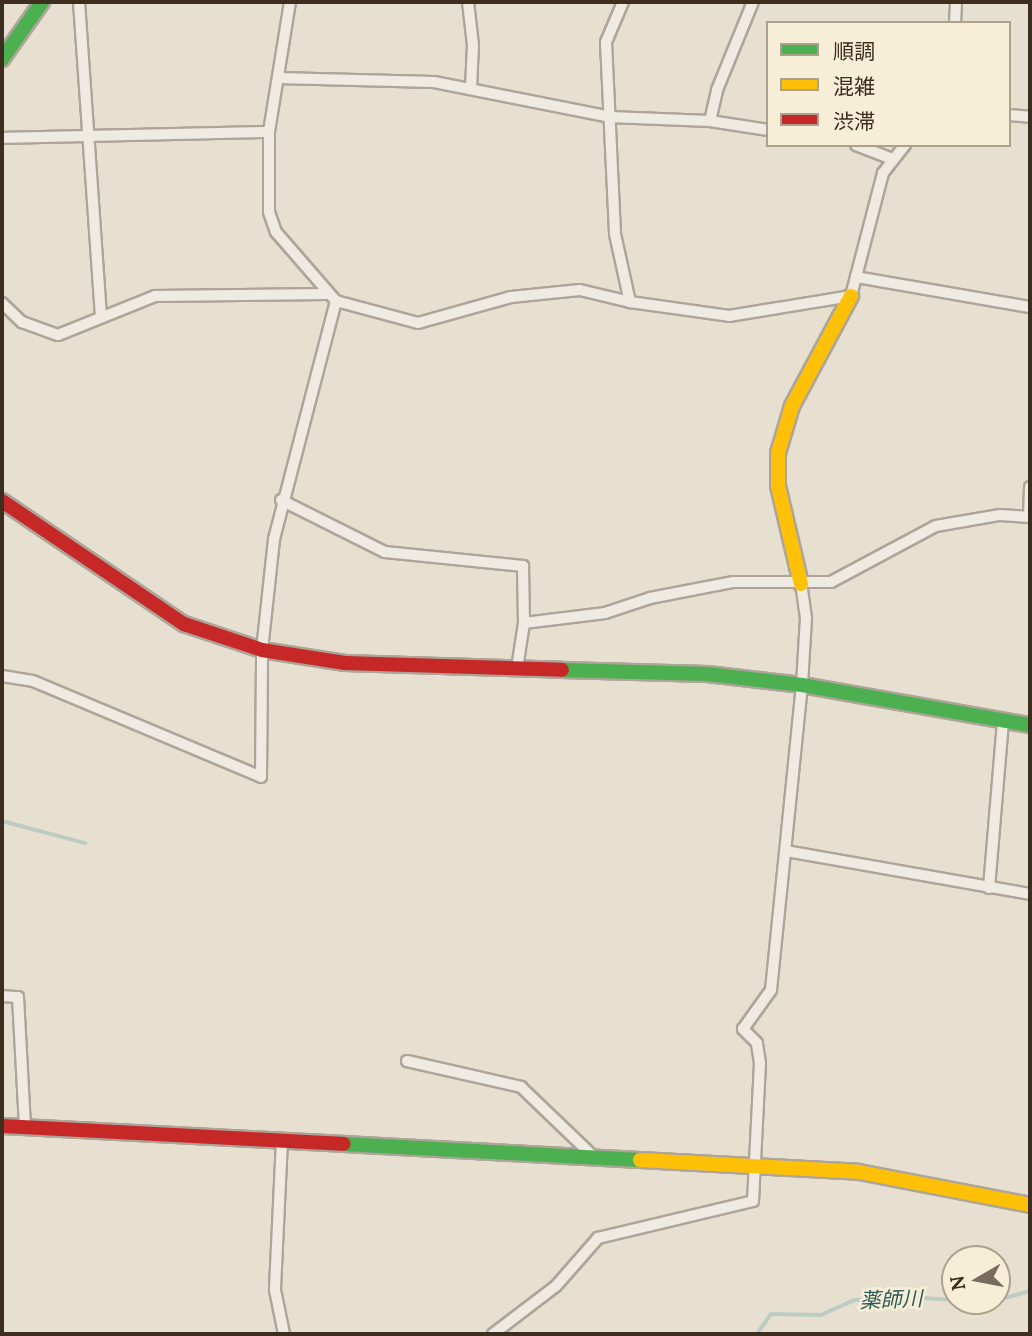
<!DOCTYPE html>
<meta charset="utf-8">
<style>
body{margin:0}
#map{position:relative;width:1032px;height:1336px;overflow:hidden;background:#e7e0d1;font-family:Lora,"Noto Sans JP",serif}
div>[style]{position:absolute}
.stream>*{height:3.5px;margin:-1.75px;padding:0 1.75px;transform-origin:1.75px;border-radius:1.75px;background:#bcccc2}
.roads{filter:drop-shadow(2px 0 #ada599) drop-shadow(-2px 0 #ada599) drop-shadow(0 2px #ada599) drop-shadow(0 -2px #ada599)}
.street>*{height:10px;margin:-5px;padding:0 5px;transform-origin:5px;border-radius:5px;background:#efebe3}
.fast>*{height:14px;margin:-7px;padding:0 7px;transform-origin:7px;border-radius:7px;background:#4caf50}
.slow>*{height:14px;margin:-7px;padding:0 7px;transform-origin:7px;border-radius:7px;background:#ffc107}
.jam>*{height:14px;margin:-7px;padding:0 7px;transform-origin:7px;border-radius:7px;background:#c62828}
span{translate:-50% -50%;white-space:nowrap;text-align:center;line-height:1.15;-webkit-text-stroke:5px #f7eed8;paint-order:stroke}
.water-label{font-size:21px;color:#2f5d5a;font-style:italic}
.frame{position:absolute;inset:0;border:4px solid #3d2e20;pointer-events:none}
.legend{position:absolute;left:766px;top:21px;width:245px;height:126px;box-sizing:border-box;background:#f7eed8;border:2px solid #ada18e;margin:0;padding:9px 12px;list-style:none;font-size:21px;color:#3d2e20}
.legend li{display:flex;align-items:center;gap:14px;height:35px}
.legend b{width:35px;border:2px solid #ada18e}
.north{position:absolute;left:941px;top:1245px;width:70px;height:70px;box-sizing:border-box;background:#f7eed8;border:2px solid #ada18e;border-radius:50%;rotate:260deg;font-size:19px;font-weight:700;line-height:28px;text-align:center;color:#3d2e20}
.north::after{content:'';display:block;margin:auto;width:24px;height:32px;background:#786c5e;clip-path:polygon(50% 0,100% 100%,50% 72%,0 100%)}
</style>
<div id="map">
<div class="stream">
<i style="left:2px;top:821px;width:86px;rotate:14.8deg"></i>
<i style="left:997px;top:1300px;width:34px;rotate:-15deg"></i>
<i style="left:982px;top:1301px;width:8px"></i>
<i style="left:757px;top:1334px;width:24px;rotate:-55deg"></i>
<i style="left:771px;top:1314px;width:50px;rotate:1.1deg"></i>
<i style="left:821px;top:1315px;width:36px;rotate:-24deg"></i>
<i style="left:854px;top:1300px;width:52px;rotate:-3.3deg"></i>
<i style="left:906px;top:1297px;width:49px;rotate:3.5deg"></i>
</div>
<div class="roads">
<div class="street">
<i style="left:79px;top:2px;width:316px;rotate:86deg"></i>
<i style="left:290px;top:2px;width:132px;rotate:99.2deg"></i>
<i style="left:269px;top:132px;width:80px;rotate:90deg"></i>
<i style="left:269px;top:212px;width:21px;rotate:71deg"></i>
<i style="left:276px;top:232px;width:91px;rotate:49deg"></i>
<i style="left:336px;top:301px;width:85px;rotate:15deg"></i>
<i style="left:418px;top:323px;width:97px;rotate:-15.6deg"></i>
<i style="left:511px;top:297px;width:69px;rotate:-5.8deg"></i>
<i style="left:580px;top:290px;width:51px;rotate:13.5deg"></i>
<i style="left:630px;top:302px;width:100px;rotate:8deg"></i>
<i style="left:729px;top:316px;width:124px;rotate:-9.3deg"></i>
<i style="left:851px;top:296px;width:127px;rotate:-75.4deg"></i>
<i style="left:883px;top:173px;width:36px;rotate:-52deg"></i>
<i style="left:468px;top:2px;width:43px;rotate:83.4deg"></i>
<i style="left:473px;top:45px;width:43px;rotate:92.7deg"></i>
<i style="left:623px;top:2px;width:43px;rotate:113deg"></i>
<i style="left:606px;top:42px;width:192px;rotate:87.3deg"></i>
<i style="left:615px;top:234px;width:70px;rotate:77.6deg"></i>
<i style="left:955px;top:23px;width:21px;rotate:-87deg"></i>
<i style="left:278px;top:78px;width:156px;rotate:1.5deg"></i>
<i style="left:434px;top:82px;width:179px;rotate:11.2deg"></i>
<i style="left:610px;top:117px;width:100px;rotate:2.3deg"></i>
<i style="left:710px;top:121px;width:59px;rotate:8.8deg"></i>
<i style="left:1009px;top:115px;width:21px;rotate:5deg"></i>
<i style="left:710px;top:121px;width:32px;rotate:-77deg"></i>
<i style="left:717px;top:90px;width:95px;rotate:-67.8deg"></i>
<i style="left:2px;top:138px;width:267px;rotate:-1.3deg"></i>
<i style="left:856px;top:145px;width:39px;rotate:21deg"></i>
<i style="left:856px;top:277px;width:177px;rotate:9.8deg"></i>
<i style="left:2px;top:303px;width:28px;rotate:44deg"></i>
<i style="left:22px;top:322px;width:38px;rotate:20deg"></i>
<i style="left:58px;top:335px;width:105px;rotate:-21.9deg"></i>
<i style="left:155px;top:296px;width:171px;rotate:-0.7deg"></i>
<i style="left:281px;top:500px;width:116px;rotate:26.6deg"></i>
<i style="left:385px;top:552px;width:139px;rotate:5.8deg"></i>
<i style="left:523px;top:566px;width:57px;rotate:89deg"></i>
<i style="left:524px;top:623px;width:46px;rotate:98.8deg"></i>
<i style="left:1029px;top:517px;width:30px;rotate:-88deg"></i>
<i style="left:524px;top:623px;width:82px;rotate:-7deg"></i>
<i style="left:605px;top:613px;width:47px;rotate:-18.4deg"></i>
<i style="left:650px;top:598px;width:85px;rotate:-10.9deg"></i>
<i style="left:733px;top:582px;width:98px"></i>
<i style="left:831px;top:582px;width:119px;rotate:-28.1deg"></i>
<i style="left:936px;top:526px;width:65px;rotate:-9.8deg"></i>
<i style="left:1000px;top:515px;width:30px;rotate:4deg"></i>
<i style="left:2px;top:676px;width:31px;rotate:9deg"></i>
<i style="left:33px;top:681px;width:247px;rotate:22.8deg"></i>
<i style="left:261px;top:777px;width:127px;rotate:-89.5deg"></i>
<i style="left:262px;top:650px;width:112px;rotate:-83.8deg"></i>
<i style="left:274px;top:539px;width:246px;rotate:-75.4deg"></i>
<i style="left:786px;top:851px;width:248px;rotate:10deg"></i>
<i style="left:989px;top:888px;width:167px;rotate:-85.2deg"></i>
<i style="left:2px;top:996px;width:16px;rotate:4deg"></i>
<i style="left:18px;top:997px;width:130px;rotate:86.9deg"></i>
<i style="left:407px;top:1061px;width:117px;rotate:12.8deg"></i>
<i style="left:521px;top:1087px;width:98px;rotate:43.8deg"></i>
<i style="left:282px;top:1140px;width:150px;rotate:92.7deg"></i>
<i style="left:275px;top:1290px;width:45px;rotate:78.4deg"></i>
<i style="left:493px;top:1334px;width:79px;rotate:-37.3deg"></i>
<i style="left:556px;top:1286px;width:64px;rotate:-48.8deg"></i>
<i style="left:598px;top:1238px;width:159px;rotate:-13.4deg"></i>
<i style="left:753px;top:1201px;width:138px;rotate:-87.1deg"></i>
<i style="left:760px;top:1063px;width:20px;rotate:-99deg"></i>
<i style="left:757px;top:1043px;width:20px;rotate:-135deg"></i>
<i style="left:743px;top:1029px;width:48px;rotate:-54.3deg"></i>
<i style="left:771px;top:990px;width:307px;rotate:-84.2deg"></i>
<i style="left:802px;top:685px;width:67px;rotate:-86.6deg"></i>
<i style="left:806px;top:618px;width:34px;rotate:-98deg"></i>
</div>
<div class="fast">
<i style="left:2px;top:59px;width:70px;rotate:-54.9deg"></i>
<i style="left:562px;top:670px;width:145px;rotate:1.6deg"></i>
<i style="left:707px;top:674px;width:96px;rotate:6.6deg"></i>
<i style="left:802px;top:685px;width:231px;rotate:10deg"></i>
<i style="left:344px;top:1144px;width:296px;rotate:3.1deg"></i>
</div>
<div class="slow">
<i style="left:801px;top:584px;width:101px;rotate:-103.2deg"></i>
<i style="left:778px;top:486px;width:33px;rotate:-90deg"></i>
<i style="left:778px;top:453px;width:49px;rotate:-73.4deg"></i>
<i style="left:792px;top:406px;width:125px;rotate:-61.8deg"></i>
<i style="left:640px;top:1160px;width:219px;rotate:3.1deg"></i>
<i style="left:859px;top:1172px;width:174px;rotate:10.9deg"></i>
</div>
<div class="jam">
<i style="left:2px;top:501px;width:220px;rotate:34.1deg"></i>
<i style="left:184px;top:624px;width:82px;rotate:18.4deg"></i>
<i style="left:262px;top:650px;width:84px;rotate:8.9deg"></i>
<i style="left:345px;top:663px;width:217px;rotate:1.8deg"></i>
<i style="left:2px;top:1126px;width:342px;rotate:3deg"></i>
</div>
</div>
<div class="water-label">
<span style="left:891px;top:1300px;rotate:-2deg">薬師川</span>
</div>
<div class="frame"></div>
<ul class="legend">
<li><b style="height:9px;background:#4caf50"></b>順調</li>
<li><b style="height:9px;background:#ffc107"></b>混雑</li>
<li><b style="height:9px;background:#c62828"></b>渋滞</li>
</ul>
<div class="north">N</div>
</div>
